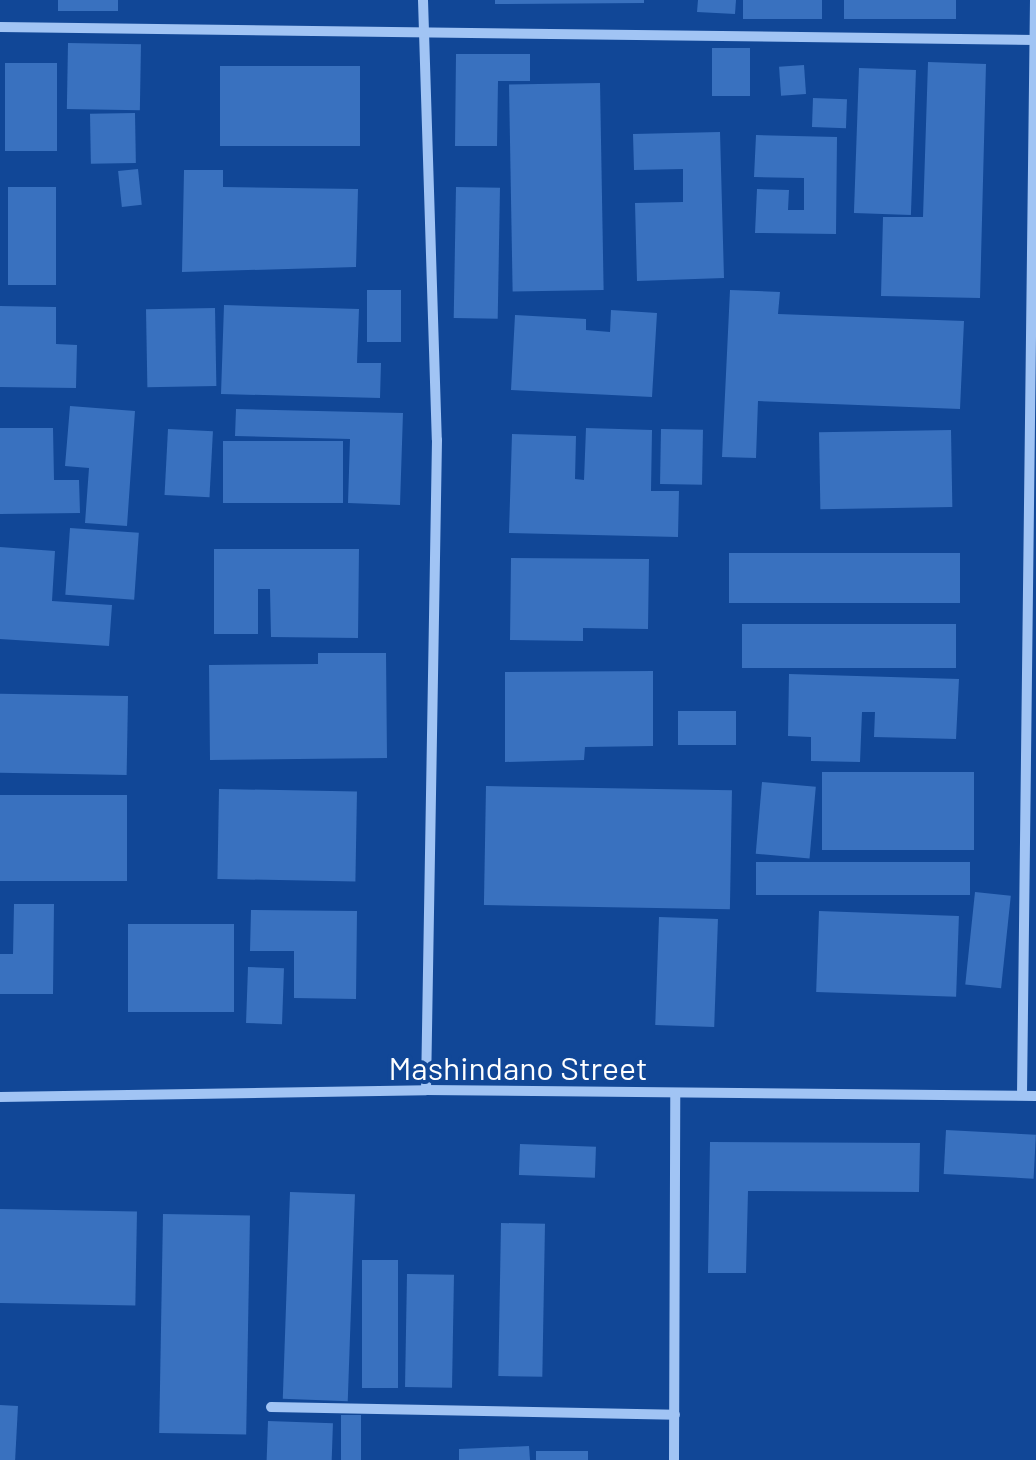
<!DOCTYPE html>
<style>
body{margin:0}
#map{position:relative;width:1036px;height:1460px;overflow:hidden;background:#114797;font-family:Barlow,sans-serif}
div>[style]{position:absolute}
.building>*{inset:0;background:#3971bf;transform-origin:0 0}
.street>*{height:10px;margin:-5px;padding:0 5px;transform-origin:5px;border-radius:5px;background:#a1c4f4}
span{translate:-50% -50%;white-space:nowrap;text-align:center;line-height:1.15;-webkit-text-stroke:8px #114797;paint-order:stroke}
.street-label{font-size:32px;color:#fff}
</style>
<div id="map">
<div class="building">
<i style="left:58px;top:0;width:60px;height:11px"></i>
<i style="clip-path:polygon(495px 0,644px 0,644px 3px,495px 4px)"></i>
<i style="clip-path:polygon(698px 0,736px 0,735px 14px,697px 12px)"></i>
<i style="left:743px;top:0;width:79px;height:19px"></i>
<i style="left:844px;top:0;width:112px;height:19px"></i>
<i style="left:68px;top:43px;width:73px;height:66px;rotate:1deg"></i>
<i style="left:712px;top:48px;width:38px;height:48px"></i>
<i style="clip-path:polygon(456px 54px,530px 54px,530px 81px,498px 81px,497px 146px,455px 146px)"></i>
<i style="clip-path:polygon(928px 62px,986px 64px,980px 298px,881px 296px,883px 217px,923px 217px)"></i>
<i style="left:5px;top:63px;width:52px;height:88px"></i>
<i style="left:804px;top:65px;width:29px;height:25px;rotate:86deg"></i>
<i style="left:220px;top:66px;width:140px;height:80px"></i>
<i style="left:859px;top:68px;width:57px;height:145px;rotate:2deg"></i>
<i style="left:600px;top:83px;width:207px;height:91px;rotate:89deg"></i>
<i style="left:813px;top:98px;width:34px;height:29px;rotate:2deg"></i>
<i style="left:135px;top:113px;width:50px;height:45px;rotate:89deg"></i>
<i style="clip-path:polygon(720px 132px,724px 278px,637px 281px,635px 203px,683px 202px,683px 169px,634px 170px,633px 134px)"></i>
<i style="clip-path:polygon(756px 135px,837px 137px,836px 234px,755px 233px,757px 189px,789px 190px,788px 210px,804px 210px,804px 178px,754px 177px)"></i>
<i style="left:138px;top:169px;width:36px;height:20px;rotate:84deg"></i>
<i style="clip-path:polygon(184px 170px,223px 170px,223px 187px,358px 189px,356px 267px,182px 272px)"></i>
<i style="left:8px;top:187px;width:48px;height:98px"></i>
<i style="left:456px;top:187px;width:44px;height:131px;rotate:1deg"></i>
<i style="left:367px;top:290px;width:34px;height:52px"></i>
<i style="clip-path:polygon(730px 290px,780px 292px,778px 314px,964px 321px,960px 409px,758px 401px,756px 458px,722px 457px)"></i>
<i style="clip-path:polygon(224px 305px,359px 309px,357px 363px,381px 363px,380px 398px,221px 394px)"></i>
<i style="clip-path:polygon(0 306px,56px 307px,56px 344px,77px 345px,76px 388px,0 387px)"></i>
<i style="left:215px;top:308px;width:78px;height:69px;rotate:89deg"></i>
<i style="clip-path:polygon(611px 310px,657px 313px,652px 397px,511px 390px,515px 315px,586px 319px,586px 330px,610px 332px)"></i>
<i style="clip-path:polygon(70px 406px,135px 411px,127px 526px,85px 523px,89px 468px,65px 466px)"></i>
<i style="clip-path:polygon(236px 409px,403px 413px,400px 505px,348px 503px,350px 439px,235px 436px)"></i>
<i style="clip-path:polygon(0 428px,53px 428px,54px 480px,79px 480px,80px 513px,0 514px)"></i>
<i style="clip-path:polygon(586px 428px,652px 430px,651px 491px,679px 491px,678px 537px,509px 533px,512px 434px,576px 436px,575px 479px,584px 480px)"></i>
<i style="left:168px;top:429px;width:45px;height:66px;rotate:3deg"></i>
<i style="left:661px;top:429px;width:42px;height:55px;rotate:1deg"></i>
<i style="left:951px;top:430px;width:77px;height:132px;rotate:89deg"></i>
<i style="left:223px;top:441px;width:120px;height:62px"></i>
<i style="left:70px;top:528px;width:69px;height:67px;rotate:4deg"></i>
<i style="clip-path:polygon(0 547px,55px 551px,52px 601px,112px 605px,109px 646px,0 639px)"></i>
<i style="clip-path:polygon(214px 549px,359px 549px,358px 638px,271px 637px,270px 589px,258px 589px,258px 634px,214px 634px)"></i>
<i style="left:729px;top:553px;width:231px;height:50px"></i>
<i style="clip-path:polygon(511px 558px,649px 559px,648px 629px,583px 628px,583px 641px,510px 640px)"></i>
<i style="left:742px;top:624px;width:214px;height:44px"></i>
<i style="clip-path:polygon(318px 653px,386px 653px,387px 758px,210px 760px,209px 665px,318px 664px)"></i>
<i style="clip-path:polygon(653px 671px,653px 746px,585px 747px,584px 760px,505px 762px,505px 672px)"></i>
<i style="clip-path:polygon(789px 674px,959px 679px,956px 739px,874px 737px,875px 712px,862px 712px,860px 762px,811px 761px,811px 737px,788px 736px)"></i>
<i style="left:128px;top:696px;width:79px;height:128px;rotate:91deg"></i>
<i style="left:736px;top:711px;width:34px;height:58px;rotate:90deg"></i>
<i style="left:822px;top:772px;width:152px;height:78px"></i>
<i style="left:762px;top:782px;width:54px;height:72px;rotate:5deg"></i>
<i style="left:486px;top:786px;width:246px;height:119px;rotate:1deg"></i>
<i style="left:219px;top:789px;width:138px;height:90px;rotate:1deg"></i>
<i style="left:0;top:795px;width:127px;height:86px"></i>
<i style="left:756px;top:862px;width:214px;height:33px"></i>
<i style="left:975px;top:892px;width:36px;height:93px;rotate:6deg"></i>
<i style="clip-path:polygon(14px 904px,54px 904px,53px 994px,0 994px,0 954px,13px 954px)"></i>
<i style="clip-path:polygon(251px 910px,357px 911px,356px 999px,294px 998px,294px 951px,250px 951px)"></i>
<i style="left:819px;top:911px;width:140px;height:81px;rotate:2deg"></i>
<i style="left:659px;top:917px;width:59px;height:108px;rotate:2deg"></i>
<i style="left:128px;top:924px;width:106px;height:88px"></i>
<i style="left:248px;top:967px;width:36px;height:56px;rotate:2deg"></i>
<i style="left:946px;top:1130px;width:90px;height:44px;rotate:3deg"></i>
<i style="clip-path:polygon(710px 1142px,920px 1143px,919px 1192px,748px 1191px,746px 1273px,708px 1273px)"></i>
<i style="left:520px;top:1144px;width:76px;height:31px;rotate:2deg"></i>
<i style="left:290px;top:1192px;width:65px;height:207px;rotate:2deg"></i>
<i style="left:0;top:1209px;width:137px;height:94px;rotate:1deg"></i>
<i style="left:163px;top:1214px;width:87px;height:219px;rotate:1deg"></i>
<i style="left:501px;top:1223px;width:44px;height:153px;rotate:1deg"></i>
<i style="left:362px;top:1260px;width:36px;height:128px"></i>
<i style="left:407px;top:1274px;width:47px;height:113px;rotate:1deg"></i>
<i style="left:0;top:1405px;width:18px;height:55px;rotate:3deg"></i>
<i style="left:361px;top:1415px;width:45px;height:20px;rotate:90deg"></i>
<i style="left:268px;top:1421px;width:65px;height:39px;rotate:2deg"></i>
<i style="clip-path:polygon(529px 1446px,530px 1460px,459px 1460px,459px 1449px)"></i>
<i style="left:536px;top:1451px;width:52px;height:9px"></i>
</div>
<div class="street">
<i style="left:423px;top:0;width:440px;rotate:88.2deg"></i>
<i style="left:437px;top:440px;width:650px;rotate:90.97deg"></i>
<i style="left:0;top:27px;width:1036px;rotate:0.72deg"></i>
<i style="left:1022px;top:1095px;width:1095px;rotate:-89.32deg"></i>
<i style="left:0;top:1097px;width:426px;rotate:-0.9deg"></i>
<i style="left:426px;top:1090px;width:610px;rotate:0.56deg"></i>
<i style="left:271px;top:1407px;width:404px;rotate:1.1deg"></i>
<i style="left:674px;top:1460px;width:367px;rotate:-89.8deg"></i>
</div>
<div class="street-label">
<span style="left:518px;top:1067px">Mashindano Street</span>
</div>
</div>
